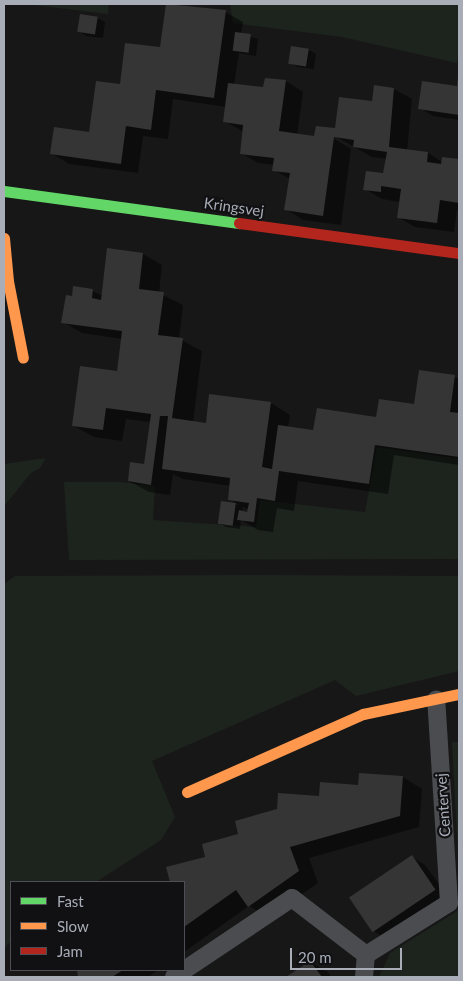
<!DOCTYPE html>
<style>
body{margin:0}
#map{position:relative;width:463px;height:981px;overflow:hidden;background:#171717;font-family:Lato,sans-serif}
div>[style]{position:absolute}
.green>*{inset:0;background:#1d241e}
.shadow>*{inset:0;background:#0007}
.building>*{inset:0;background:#353536;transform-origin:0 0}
.lane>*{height:18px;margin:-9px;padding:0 9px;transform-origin:9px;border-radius:9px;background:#4b4c50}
.fast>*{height:11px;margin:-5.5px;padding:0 5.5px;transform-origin:5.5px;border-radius:5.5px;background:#63d668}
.slow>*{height:11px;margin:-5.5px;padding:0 5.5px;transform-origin:5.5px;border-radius:5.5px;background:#ff974d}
.jam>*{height:11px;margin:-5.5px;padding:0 5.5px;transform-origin:5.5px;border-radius:5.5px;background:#b3261e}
span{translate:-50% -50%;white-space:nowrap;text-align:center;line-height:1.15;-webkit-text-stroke:4.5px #111113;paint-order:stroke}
.street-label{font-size:15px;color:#a8adb8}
.frame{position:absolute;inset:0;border:5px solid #a8adb8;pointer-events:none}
.legend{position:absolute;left:10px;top:881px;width:175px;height:90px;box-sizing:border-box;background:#111113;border:1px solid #4d4f55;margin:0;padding:6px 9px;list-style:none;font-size:15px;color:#a8adb8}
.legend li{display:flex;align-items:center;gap:10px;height:25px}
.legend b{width:25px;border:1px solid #4d4f55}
.scale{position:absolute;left:290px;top:948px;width:112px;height:22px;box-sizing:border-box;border:2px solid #a8adb8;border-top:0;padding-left:6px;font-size:15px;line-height:18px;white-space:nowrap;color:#a8adb8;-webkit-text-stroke:4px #111113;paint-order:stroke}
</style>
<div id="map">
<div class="green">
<i style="clip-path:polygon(25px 4px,109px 4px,108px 14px)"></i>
<i style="clip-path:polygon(230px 4px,459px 4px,459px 47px,457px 63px,342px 37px,233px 23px)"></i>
<i style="clip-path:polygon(377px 447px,459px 459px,459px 559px,69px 560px,64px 482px,120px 482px,155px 486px,153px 520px,256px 527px,260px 500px,365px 512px)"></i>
<i style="clip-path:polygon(46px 458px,40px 468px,31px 473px,4px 506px,4px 464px)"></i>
<i style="clip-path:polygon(253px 575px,459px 576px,459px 671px,356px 696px,335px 680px,152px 761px,175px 817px,161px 840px,96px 882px,11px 882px,11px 941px,4px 949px,4px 584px,15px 576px)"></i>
<i style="clip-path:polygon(452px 742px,459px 742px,459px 874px)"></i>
<i style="clip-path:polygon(459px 910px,459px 977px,379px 977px,390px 953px)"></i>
</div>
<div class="shadow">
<i style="clip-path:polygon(167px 4px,225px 12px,243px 22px,241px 34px,258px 39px,256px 56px,239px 53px,234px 85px,264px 88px,286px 81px,303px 92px,297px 135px,315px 137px,336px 130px,373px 103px,375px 87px,394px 89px,412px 99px,407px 151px,428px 153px,442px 162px,443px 158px,459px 161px,459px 210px,457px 210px,454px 232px,415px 227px,398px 217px,400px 202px,382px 199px,365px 189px,384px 174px,387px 159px,372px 157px,333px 135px,333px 138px,351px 149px,341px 225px,303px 220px,286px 209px,290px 179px,274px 170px,274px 165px,258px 163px,241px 153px,244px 132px,224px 121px,226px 107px,173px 99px,168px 139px,143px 136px,138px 173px,69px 164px,51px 153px,90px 134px,121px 85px,161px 49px)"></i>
<i style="clip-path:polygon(97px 18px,105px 22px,103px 38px,86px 36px,79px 31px)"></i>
<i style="clip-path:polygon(309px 50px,316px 54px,314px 69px,298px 67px,290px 63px)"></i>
<i style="clip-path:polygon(459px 78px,459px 120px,433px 116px,420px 108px,458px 88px)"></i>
<i style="clip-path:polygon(evenodd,143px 254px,162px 265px,159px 293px,183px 305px,179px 339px,202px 351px,193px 422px,207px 424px,271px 403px,290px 415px,288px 428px,315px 432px,378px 418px,415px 405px,455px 377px,459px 379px,459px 465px,394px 455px,388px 494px,298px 481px,294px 511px,277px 508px,273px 532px,258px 530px,241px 520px,240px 529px,226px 527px,219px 523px,222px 503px,239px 505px,229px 499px,231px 486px,183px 479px,173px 474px,170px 495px,149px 492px,129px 481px,145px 465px,151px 422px,126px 419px,122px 441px,94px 437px,74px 426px,118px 372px,122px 339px,82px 333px,63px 322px,73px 297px,92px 291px,103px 296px,143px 254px,243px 507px,249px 510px,248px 513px,242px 512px,243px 507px)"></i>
<i style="clip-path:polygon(403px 777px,422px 789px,419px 827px,309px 858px,318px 883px,268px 917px,249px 906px,184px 952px,184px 882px,169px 882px,240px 835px,320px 797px,359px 786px)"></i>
<i style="clip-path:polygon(412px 857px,425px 865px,449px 898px,389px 940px,375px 932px,351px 899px)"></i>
<i style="clip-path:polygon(310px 962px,328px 972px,331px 977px,289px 977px)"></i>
<i style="clip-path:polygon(78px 970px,158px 970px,148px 977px,80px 977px)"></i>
</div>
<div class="building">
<i style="clip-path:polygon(166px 4px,226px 10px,214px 98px,156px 90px,151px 130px,126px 126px,121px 164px,50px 154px,54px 127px,89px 132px,96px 81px,120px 84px,125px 43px,160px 47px)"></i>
<i style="left:80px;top:14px;width:18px;height:18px;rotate:9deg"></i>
<i style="left:235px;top:32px;width:16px;height:19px;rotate:7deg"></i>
<i style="left:291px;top:46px;width:18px;height:18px;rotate:9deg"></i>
<i style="clip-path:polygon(458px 77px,459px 115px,418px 109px,422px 81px,457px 86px)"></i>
<i style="clip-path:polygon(265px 78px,286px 80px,279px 131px,314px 136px,316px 126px,335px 128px,339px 97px,372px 101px,374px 85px,394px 88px,389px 147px,428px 152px,427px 162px,441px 164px,442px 157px,459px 159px,459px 203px,440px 200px,437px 223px,397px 218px,401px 189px,381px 186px,381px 192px,363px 190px,366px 171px,383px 173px,387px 152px,353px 147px,354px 140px,334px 137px,323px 216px,284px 210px,290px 173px,272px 171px,274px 158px,240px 154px,243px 125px,223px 122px,228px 83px,263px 87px)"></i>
<i style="clip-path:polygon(107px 248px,143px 253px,139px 289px,164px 292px,158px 335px,183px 338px,172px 418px,206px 423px,209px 394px,271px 402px,262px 467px,272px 469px,278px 425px,313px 430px,317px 408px,376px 417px,379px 399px,414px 404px,419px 370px,455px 375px,450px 412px,459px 413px,459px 457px,375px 445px,369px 484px,279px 471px,275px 501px,257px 498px,254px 522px,237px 520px,239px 510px,247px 512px,249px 503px,228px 500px,230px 478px,162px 469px,168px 416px,160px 416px,151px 485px,128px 481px,130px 462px,144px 464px,151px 414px,106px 408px,103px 430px,72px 426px,80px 366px,117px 371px,122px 331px,61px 323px,66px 295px,72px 296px,73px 286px,93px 289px,92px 298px,101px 300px)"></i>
<i style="left:221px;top:501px;width:15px;height:23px;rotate:8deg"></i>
<i style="clip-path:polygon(359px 773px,403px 776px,400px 816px,290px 847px,299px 871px,248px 907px,236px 890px,184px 927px,184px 882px,170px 882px,166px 867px,205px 857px,202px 844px,238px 834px,235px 821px,277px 809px,278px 793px,319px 796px,320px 782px,358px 785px)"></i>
<i style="left:412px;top:855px;width:42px;height:76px;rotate:56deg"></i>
<i style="clip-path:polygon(310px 961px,322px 977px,286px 977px)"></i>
<i style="clip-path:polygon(77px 970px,123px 970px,112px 977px,78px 977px)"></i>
</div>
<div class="lane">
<i style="left:174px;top:977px;width:142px;rotate:-33.8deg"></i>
<i style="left:292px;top:898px;width:93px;rotate:37.6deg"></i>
<i style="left:364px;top:977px;width:22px;rotate:-85deg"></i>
<i style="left:366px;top:955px;width:98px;rotate:-32.1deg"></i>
<i style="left:449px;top:903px;width:204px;rotate:-93.6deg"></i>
</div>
<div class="fast">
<i style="left:4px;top:191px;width:237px;rotate:7.8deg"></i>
</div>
<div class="slow">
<i style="left:4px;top:238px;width:43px;rotate:84.7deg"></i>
<i style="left:8px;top:281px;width:78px;rotate:79deg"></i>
<i style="left:187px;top:792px;width:193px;rotate:-23.9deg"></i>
<i style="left:363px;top:714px;width:98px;rotate:-11.8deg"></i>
</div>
<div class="jam">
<i style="left:239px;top:223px;width:222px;rotate:7.8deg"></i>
</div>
<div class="street-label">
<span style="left:234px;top:207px;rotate:8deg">Kringsvej</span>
<span style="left:443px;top:805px;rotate:-94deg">Centervej</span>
</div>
<div class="frame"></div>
<ul class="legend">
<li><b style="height:6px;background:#63d668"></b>Fast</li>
<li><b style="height:6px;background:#ff974d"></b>Slow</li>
<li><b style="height:6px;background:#b3261e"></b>Jam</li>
</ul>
<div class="scale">20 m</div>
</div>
